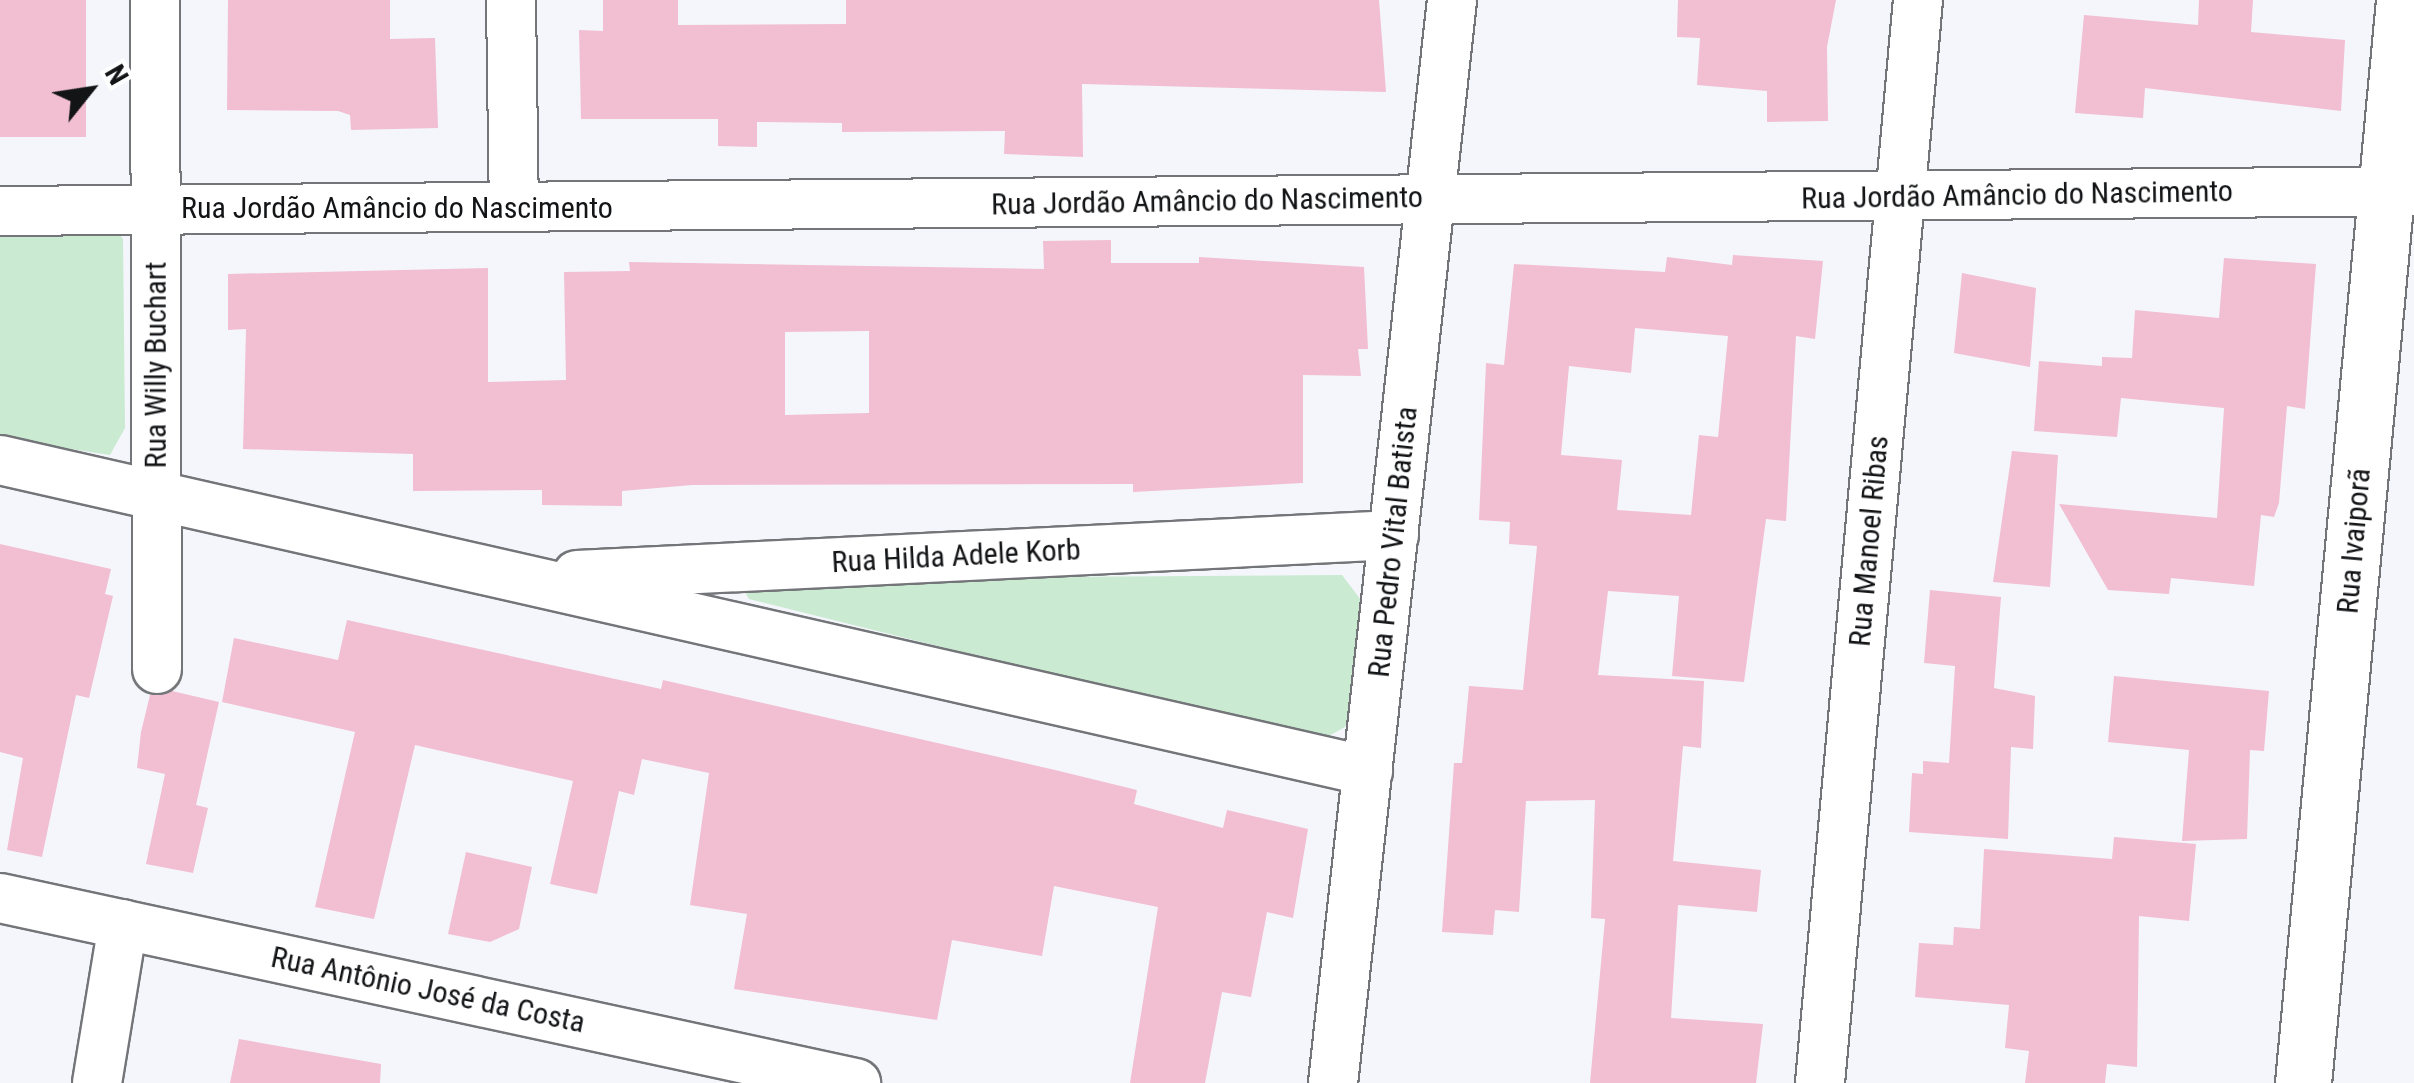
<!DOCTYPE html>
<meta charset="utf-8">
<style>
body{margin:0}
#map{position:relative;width:2414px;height:1083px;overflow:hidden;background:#f4f6fb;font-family:"Roboto Condensed",sans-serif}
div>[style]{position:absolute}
.green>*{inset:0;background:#caead2}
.building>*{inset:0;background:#f2bed2;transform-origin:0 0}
.roads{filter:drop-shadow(2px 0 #737579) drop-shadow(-2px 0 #737579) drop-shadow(0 2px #737579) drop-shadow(0 -2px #737579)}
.minor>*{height:48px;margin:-24px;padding:0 24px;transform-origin:24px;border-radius:24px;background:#fff}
.tertiary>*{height:55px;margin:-27.5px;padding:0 27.5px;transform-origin:27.5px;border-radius:27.5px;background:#fff}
span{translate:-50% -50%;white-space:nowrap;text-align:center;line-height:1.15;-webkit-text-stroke:8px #fff;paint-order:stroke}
.street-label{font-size:30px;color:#131416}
.north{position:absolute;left:40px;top:40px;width:100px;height:100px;-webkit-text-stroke:8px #fff;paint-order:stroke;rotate:60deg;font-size:28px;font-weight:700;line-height:40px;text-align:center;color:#131416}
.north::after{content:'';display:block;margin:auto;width:35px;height:45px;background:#131416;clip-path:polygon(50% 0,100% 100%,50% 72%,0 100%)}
</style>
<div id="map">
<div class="green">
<i style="clip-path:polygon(0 227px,116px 230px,123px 239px,125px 428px,110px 455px,0 438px)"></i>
<i style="clip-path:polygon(1342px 575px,1364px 604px,1358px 705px,1345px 727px,1320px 741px,749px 599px,742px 587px,750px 579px)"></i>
</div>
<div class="building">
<i style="left:0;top:0;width:86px;height:137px"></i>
<i style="clip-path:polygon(228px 0,390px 0,390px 39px,435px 38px,438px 128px,351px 130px,350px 115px,338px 111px,227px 110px)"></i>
<i style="clip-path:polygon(603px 0,678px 0,678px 25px,846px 24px,846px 0,1379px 0,1386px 92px,1082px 84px,1083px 157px,1004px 154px,1005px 131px,842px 132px,842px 123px,757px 122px,757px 147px,718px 146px,718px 119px,581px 119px,579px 30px,603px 31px)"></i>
<i style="clip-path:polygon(1678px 0,1836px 0,1827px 47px,1828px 121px,1767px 122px,1767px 91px,1697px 85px,1700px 38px,1677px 37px)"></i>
<i style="clip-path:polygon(2199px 0,2253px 0,2251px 32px,2345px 40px,2341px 111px,2145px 88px,2143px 118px,2075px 113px,2084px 15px,2198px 25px)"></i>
<i style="clip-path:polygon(evenodd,1111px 240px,1111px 263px,1199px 263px,1199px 257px,1364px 267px,1368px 349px,1358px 349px,1361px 376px,1303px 375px,1303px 483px,1133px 492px,1133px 484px,692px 485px,622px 491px,622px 506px,542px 505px,542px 490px,413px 491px,413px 454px,243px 449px,246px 329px,228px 330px,228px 274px,488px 268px,488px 382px,566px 380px,564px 272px,630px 271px,629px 262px,1044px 269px,1043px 241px,1111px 240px,869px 331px,869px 413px,785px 415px,785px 332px,869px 331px)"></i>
<i style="clip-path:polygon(evenodd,1733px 255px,1823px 261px,1815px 339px,1796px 336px,1786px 521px,1766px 519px,1744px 682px,1672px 676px,1679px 596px,1608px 591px,1598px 675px,1704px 681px,1701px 748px,1683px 746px,1673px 861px,1761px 870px,1757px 912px,1678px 905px,1671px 1018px,1763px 1024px,1756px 1083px,1590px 1083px,1605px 919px,1591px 918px,1595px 800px,1526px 801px,1519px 912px,1495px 910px,1493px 935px,1442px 932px,1454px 763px,1462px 763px,1469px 686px,1523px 690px,1537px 546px,1509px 544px,1510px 522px,1479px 520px,1486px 363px,1504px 365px,1514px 264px,1665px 272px,1667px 257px,1732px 265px,1733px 255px,1635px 328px,1728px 336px,1718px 437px,1699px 435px,1691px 515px,1617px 510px,1622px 460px,1561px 455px,1569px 366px,1631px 373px,1635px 328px)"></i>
<i style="clip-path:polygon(2224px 258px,2316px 264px,2305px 409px,2287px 406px,2279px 503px,2274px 517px,2261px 515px,2254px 586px,2171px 578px,2169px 594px,2108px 590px,2059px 504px,2217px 518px,2224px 408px,2121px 398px,2117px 437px,2034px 431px,2039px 361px,2102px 366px,2102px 357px,2132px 358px,2135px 310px,2219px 318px)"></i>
<i style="clip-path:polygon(1962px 273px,2036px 288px,2030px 367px,1954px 353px)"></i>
<i style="clip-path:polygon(2012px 451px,2058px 455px,2050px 587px,1993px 582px)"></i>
<i style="clip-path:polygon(0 544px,111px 569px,105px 594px,113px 596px,89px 698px,76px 695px,42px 857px,7px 850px,23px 758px,0 752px)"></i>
<i style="clip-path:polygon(1930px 590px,2001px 597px,1994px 688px,2035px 696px,2033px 749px,2011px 747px,2008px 839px,1909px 832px,1912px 773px,1923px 774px,1923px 761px,1949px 763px,1955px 666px,1924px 663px)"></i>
<i style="clip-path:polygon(347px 620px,661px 689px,663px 680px,1055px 770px,1137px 790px,1134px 804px,1223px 828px,1227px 810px,1308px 829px,1293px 918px,1267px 912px,1251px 997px,1222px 992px,1205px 1083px,1130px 1083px,1158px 907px,1054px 886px,1042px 956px,952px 940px,937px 1020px,734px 989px,747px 914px,690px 905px,709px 773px,642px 759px,634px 795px,619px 791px,597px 894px,550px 884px,573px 781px,415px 745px,374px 919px,315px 907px,355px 732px,222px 702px,234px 638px,338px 660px)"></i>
<i style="clip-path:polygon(2114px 676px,2269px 691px,2264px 751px,2250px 750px,2247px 839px,2182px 841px,2189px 750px,2108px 742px)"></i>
<i style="clip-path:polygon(172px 691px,219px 702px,196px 805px,208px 808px,193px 873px,146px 864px,165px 774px,137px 768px,141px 732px,150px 695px)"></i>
<i style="clip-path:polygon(2114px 837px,2196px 844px,2189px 921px,2139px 916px,2137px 1067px,2107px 1064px,2105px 1083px,2025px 1083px,2029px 1051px,2005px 1048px,2009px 1005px,1915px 997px,1919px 943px,1953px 945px,1954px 927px,1980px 929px,1984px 849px,2112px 859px)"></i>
<i style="clip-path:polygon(466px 852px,532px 867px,519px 929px,490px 942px,448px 934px)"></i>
<i style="clip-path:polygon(239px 1039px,381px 1064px,380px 1083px,230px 1083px)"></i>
</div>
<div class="roads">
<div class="minor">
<i style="left:155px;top:0;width:669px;rotate:89.83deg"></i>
<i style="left:511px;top:0;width:207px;rotate:89.2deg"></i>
<i style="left:0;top:211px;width:2414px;rotate:-0.47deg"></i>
<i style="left:0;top:460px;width:1403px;rotate:12.81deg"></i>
<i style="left:577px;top:575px;width:818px;rotate:-2.8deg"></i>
<i style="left:0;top:898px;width:876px;rotate:12.2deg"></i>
<i style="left:97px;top:1083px;width:161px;rotate:-80.7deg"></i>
<i style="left:1333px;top:1083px;width:1090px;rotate:-83.73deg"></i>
<i style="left:1820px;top:1083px;width:1087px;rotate:-84.83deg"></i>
</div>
<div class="tertiary">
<i style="left:2303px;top:1083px;width:1088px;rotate:-84.67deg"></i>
</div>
</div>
<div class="street-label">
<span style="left:2017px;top:195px;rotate:-1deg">Rua Jordão Amâncio do Nascimento</span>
<span style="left:1207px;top:201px;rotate:-1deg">Rua Jordão Amâncio do Nascimento</span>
<span style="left:397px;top:208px">Rua Jordão Amâncio do Nascimento</span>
<span style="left:156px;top:365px;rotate:-90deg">Rua Willy Buchart</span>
<span style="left:1869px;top:541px;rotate:-85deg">Rua Manoel Ribas</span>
<span style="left:2354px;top:541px;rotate:-85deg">Rua Ivaiporã</span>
<span style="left:1393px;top:542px;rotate:-84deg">Rua Pedro Vital Batista</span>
<span style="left:956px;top:556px;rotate:-3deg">Rua Hilda Adele Korb</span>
<span style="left:428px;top:990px;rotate:12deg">Rua Antônio José da Costa</span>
</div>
<div class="north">N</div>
</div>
